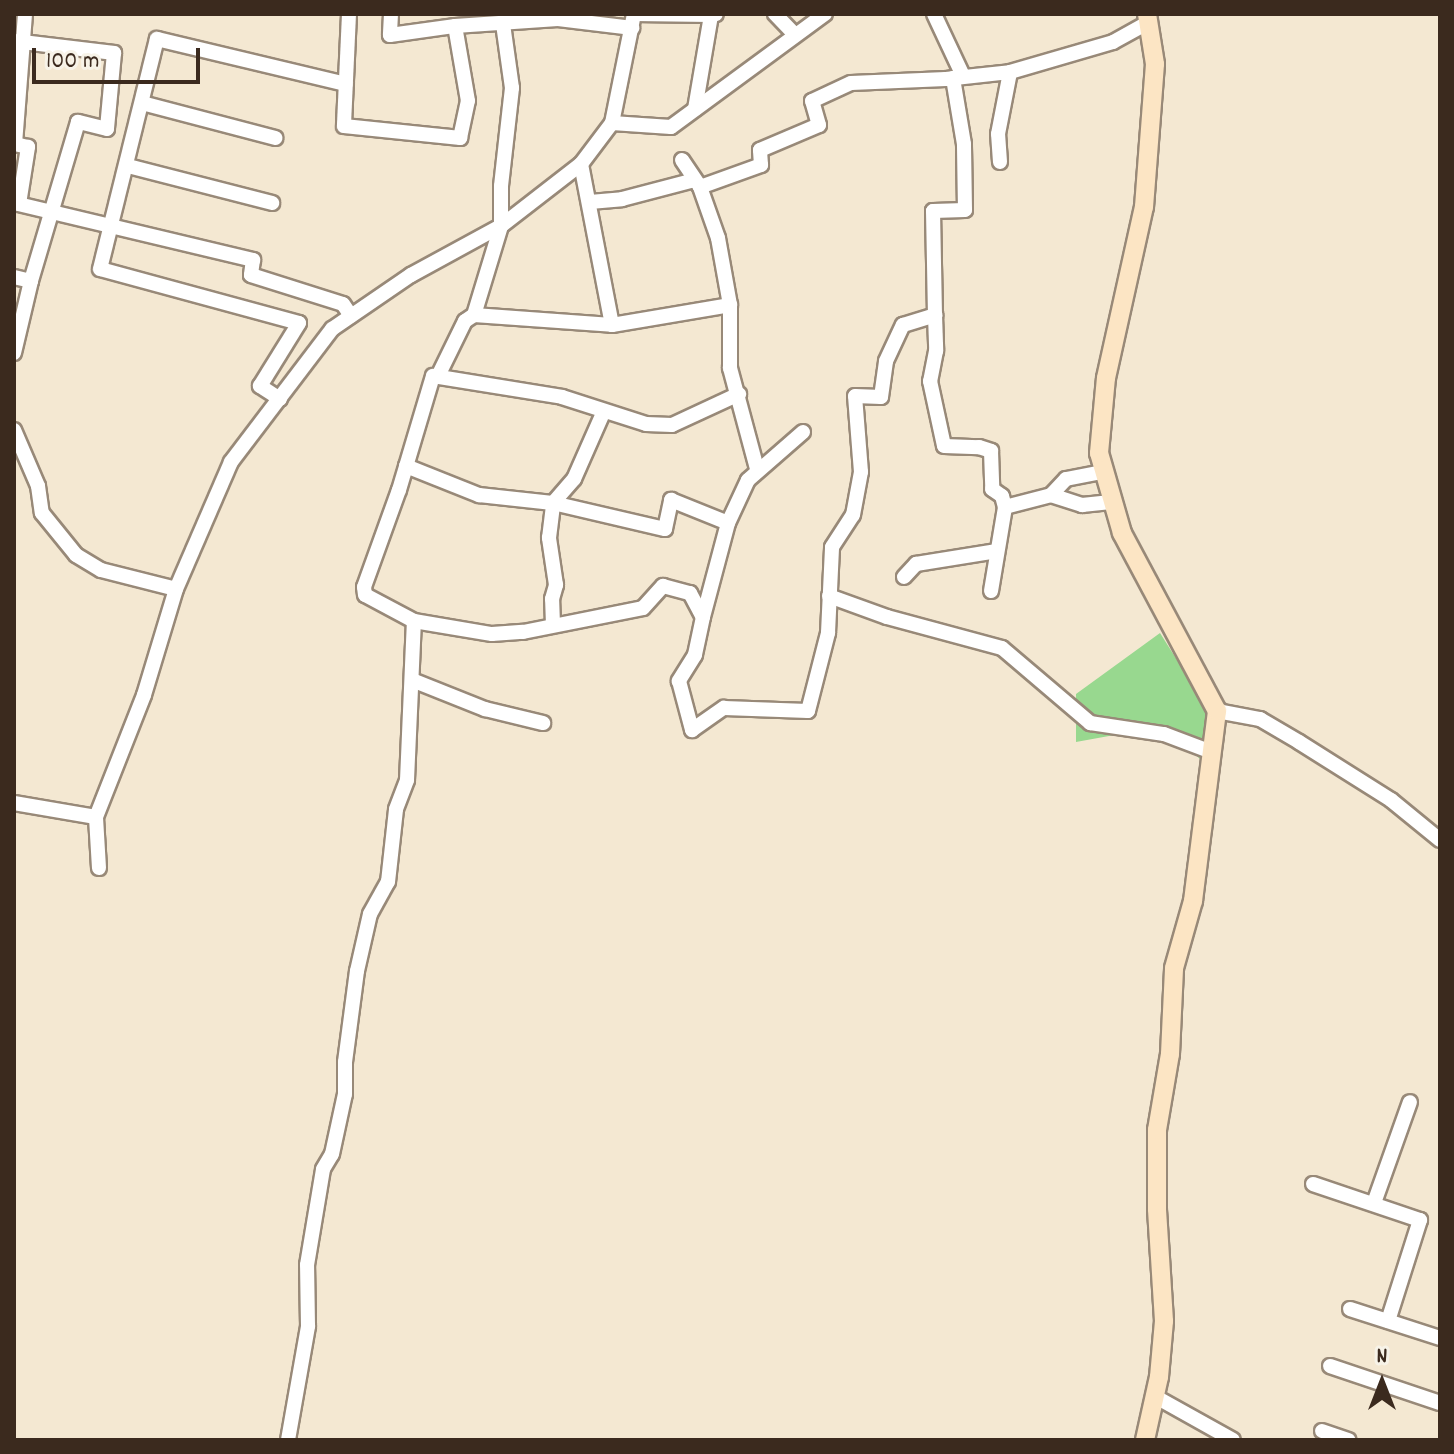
<!DOCTYPE html>
<style>
body{margin:0}
#map{position:relative;width:1454px;height:1454px;overflow:hidden;background:#f4e8d2;font-family:Dekko,sans-serif}
div>[style]{position:absolute}
.green>*{inset:0;background:#98d88f}
.roads{filter:drop-shadow(2px 0 #988978) drop-shadow(-2px 0 #988978) drop-shadow(0 2px #988978) drop-shadow(0 -2px #988978)}
.street>*{height:14px;margin:-7px;padding:0 7px;transform-origin:7px;border-radius:7px;background:#fff}
.secondary>*{height:18px;margin:-9px;padding:0 9px;transform-origin:9px;border-radius:9px;background:#fce5c4}
span{translate:-50% -50%;white-space:nowrap;text-align:center;line-height:1.15;-webkit-text-stroke:6px #f7f3e8;paint-order:stroke}
.frame{position:absolute;inset:0;border:16px solid #3b2a1e;pointer-events:none}
.north{position:absolute;left:1342px;top:1342px;width:80px;height:80px;-webkit-text-stroke:6px #f7f3e8;paint-order:stroke;rotate:0deg;font-size:22px;font-weight:700;line-height:32px;text-align:center;color:#3b2a1e}
.north::after{content:'';display:block;margin:auto;width:28px;height:36px;background:#3b2a1e;clip-path:polygon(50% 0,100% 100%,50% 72%,0 100%)}
.scale{position:absolute;left:32px;top:48px;width:168px;height:36px;box-sizing:border-box;border:4px solid #3b2a1e;border-top:0;padding-left:10px;font-size:24px;line-height:28px;white-space:nowrap;color:#3b2a1e;-webkit-text-stroke:6px #f7f3e8;paint-order:stroke}
</style>
<div id="map">
<div class="green">
<i style="clip-path:polygon(1160px 633px,1208px 709px,1200px 759px,1164px 726px,1076px 742px,1076px 694px)"></i>
</div>
<div class="roads">
<div class="street">
<i style="left:349px;top:14px;width:112px;rotate:92.6deg"></i>
<i style="left:344px;top:126px;width:117px;rotate:5.9deg"></i>
<i style="left:460px;top:138px;width:38px;rotate:-78deg"></i>
<i style="left:468px;top:101px;width:76px;rotate:-99.8deg"></i>
<i style="left:455px;top:26px;width:103px;rotate:-3.9deg"></i>
<i style="left:558px;top:19px;width:75px;rotate:6.9deg"></i>
<i style="left:391px;top:14px;width:21px;rotate:93deg"></i>
<i style="left:390px;top:35px;width:66px;rotate:-7.9deg"></i>
<i style="left:634px;top:14px;width:77px;rotate:0.7deg"></i>
<i style="left:775px;top:14px;width:28px;rotate:46deg"></i>
<i style="left:934px;top:14px;width:68px;rotate:64.9deg"></i>
<i style="left:14px;top:41px;width:101px;rotate:6.8deg"></i>
<i style="left:114px;top:53px;width:76px;rotate:95.3deg"></i>
<i style="left:107px;top:129px;width:30px;rotate:-166deg"></i>
<i style="left:78px;top:122px;width:166px;rotate:106.5deg"></i>
<i style="left:31px;top:281px;width:17px;rotate:-167deg"></i>
<i style="left:142px;top:103px;width:138px;rotate:14.7deg"></i>
<i style="left:695px;top:109px;width:95px;rotate:-80.3deg"></i>
<i style="left:711px;top:15px;width:5px;rotate:-11deg"></i>
<i style="left:612px;top:123px;width:59px;rotate:3.9deg"></i>
<i style="left:671px;top:127px;width:191px;rotate:-36.3deg"></i>
<i style="left:682px;top:160px;width:32px;rotate:56deg"></i>
<i style="left:700px;top:187px;width:54px;rotate:70.6deg"></i>
<i style="left:718px;top:238px;width:68px;rotate:79.8deg"></i>
<i style="left:730px;top:305px;width:63px;rotate:90deg"></i>
<i style="left:730px;top:368px;width:105px;rotate:75deg"></i>
<i style="left:1000px;top:162px;width:28px;rotate:-94deg"></i>
<i style="left:998px;top:134px;width:63px;rotate:-79deg"></i>
<i style="left:581px;top:164px;width:164px;rotate:79.1deg"></i>
<i style="left:128px;top:166px;width:149px;rotate:14.4deg"></i>
<i style="left:700px;top:187px;width:65px;rotate:-19.8deg"></i>
<i style="left:761px;top:165px;width:15px;rotate:-94deg"></i>
<i style="left:760px;top:150px;width:64px;rotate:-23deg"></i>
<i style="left:819px;top:125px;width:25px;rotate:-106deg"></i>
<i style="left:812px;top:101px;width:43px;rotate:-24.8deg"></i>
<i style="left:851px;top:83px;width:95px;rotate:-2.4deg"></i>
<i style="left:946px;top:79px;width:64px;rotate:-6.2deg"></i>
<i style="left:1010px;top:72px;width:107px;rotate:-16.2deg"></i>
<i style="left:1113px;top:42px;width:39px;rotate:-29deg"></i>
<i style="left:590px;top:202px;width:32px;rotate:-5deg"></i>
<i style="left:622px;top:199px;width:75px;rotate:-14.6deg"></i>
<i style="left:14px;top:203px;width:246px;rotate:13.4deg"></i>
<i style="left:253px;top:260px;width:15px;rotate:98deg"></i>
<i style="left:251px;top:275px;width:96px;rotate:17.5deg"></i>
<i style="left:343px;top:304px;width:14px;rotate:56deg"></i>
<i style="left:19px;top:204px;width:58px;rotate:-81deg"></i>
<i style="left:28px;top:147px;width:13px;rotate:-167deg"></i>
<i style="left:15px;top:144px;width:130px;rotate:-85.6deg"></i>
<i style="left:474px;top:315px;width:93px;rotate:-73.1deg"></i>
<i style="left:501px;top:226px;width:40px;rotate:-90deg"></i>
<i style="left:501px;top:186px;width:99px;rotate:-83.6deg"></i>
<i style="left:512px;top:88px;width:65px;rotate:-98deg"></i>
<i style="left:935px;top:315px;width:36px;rotate:88deg"></i>
<i style="left:936px;top:351px;width:31px;rotate:101deg"></i>
<i style="left:930px;top:381px;width:66px;rotate:77.8deg"></i>
<i style="left:944px;top:446px;width:35px;rotate:2deg"></i>
<i style="left:979px;top:447px;width:13px;rotate:18deg"></i>
<i style="left:991px;top:451px;width:38px;rotate:88deg"></i>
<i style="left:992px;top:489px;width:12px;rotate:35deg"></i>
<i style="left:1002px;top:496px;width:11px;rotate:75deg"></i>
<i style="left:14px;top:353px;width:74px;rotate:-76.7deg"></i>
<i style="left:439px;top:374px;width:59px;rotate:-63.9deg"></i>
<i style="left:465px;top:321px;width:11px;rotate:-34deg"></i>
<i style="left:474px;top:315px;width:138px;rotate:4.1deg"></i>
<i style="left:612px;top:325px;width:120px;rotate:-9.6deg"></i>
<i style="left:280px;top:399px;width:24px;rotate:-147deg"></i>
<i style="left:260px;top:386px;width:74px;rotate:-58.2deg"></i>
<i style="left:299px;top:323px;width:206px;rotate:-164.8deg"></i>
<i style="left:100px;top:269px;width:237px;rotate:-76.1deg"></i>
<i style="left:157px;top:39px;width:194px;rotate:13.4deg"></i>
<i style="left:14px;top:430px;width:61px;rotate:66.8deg"></i>
<i style="left:38px;top:486px;width:27px;rotate:82deg"></i>
<i style="left:42px;top:513px;width:54px;rotate:51deg"></i>
<i style="left:76px;top:555px;width:29px;rotate:31deg"></i>
<i style="left:101px;top:570px;width:77px;rotate:14.2deg"></i>
<i style="left:406px;top:466px;width:79px;rotate:21.7deg"></i>
<i style="left:479px;top:495px;width:74px;rotate:6.2deg"></i>
<i style="left:553px;top:503px;width:115px;rotate:13.1deg"></i>
<i style="left:665px;top:529px;width:30px;rotate:-78deg"></i>
<i style="left:671px;top:500px;width:61px;rotate:22deg"></i>
<i style="left:1051px;top:495px;width:33px;rotate:18deg"></i>
<i style="left:1082px;top:505px;width:29px;rotate:-6deg"></i>
<i style="left:904px;top:577px;width:18px;rotate:-47deg"></i>
<i style="left:916px;top:564px;width:82px;rotate:-9.1deg"></i>
<i style="left:991px;top:591px;width:85px;rotate:-80.5deg"></i>
<i style="left:1005px;top:507px;width:48px;rotate:-14.6deg"></i>
<i style="left:1051px;top:495px;width:22px;rotate:-47deg"></i>
<i style="left:1066px;top:479px;width:38px;rotate:-11deg"></i>
<i style="left:829px;top:596px;width:62px;rotate:19.9deg"></i>
<i style="left:887px;top:617px;width:119px;rotate:15.1deg"></i>
<i style="left:1002px;top:648px;width:116px;rotate:40.4deg"></i>
<i style="left:1090px;top:723px;width:75px;rotate:8.5deg"></i>
<i style="left:1164px;top:734px;width:51px;rotate:20.6deg"></i>
<i style="left:703px;top:617px;width:39px;rotate:102deg"></i>
<i style="left:695px;top:655px;width:31px;rotate:122deg"></i>
<i style="left:679px;top:681px;width:51px;rotate:75.1deg"></i>
<i style="left:692px;top:730px;width:39px;rotate:-35deg"></i>
<i style="left:724px;top:708px;width:84px;rotate:2deg"></i>
<i style="left:808px;top:711px;width:81px;rotate:-75.6deg"></i>
<i style="left:828px;top:633px;width:86px;rotate:-87.3deg"></i>
<i style="left:832px;top:547px;width:38px;rotate:-57deg"></i>
<i style="left:853px;top:515px;width:44px;rotate:-79.5deg"></i>
<i style="left:861px;top:472px;width:76px;rotate:-94.5deg"></i>
<i style="left:855px;top:396px;width:26px;rotate:2deg"></i>
<i style="left:881px;top:397px;width:36px;rotate:-82deg"></i>
<i style="left:886px;top:361px;width:40px;rotate:-65deg"></i>
<i style="left:903px;top:325px;width:34px;rotate:-17deg"></i>
<i style="left:935px;top:315px;width:104px;rotate:-91.1deg"></i>
<i style="left:933px;top:211px;width:32px;rotate:-2deg"></i>
<i style="left:965px;top:210px;width:66px;rotate:-90.9deg"></i>
<i style="left:964px;top:144px;width:67px;rotate:-99.5deg"></i>
<i style="left:414px;top:621px;width:79px;rotate:9.5deg"></i>
<i style="left:492px;top:634px;width:31px;rotate:-4deg"></i>
<i style="left:523px;top:632px;width:122px;rotate:-11.3deg"></i>
<i style="left:643px;top:608px;width:30px;rotate:-48deg"></i>
<i style="left:663px;top:586px;width:28px;rotate:15deg"></i>
<i style="left:690px;top:593px;width:27px;rotate:62deg"></i>
<i style="left:703px;top:617px;width:97px;rotate:-75.1deg"></i>
<i style="left:728px;top:523px;width:47px;rotate:-65.1deg"></i>
<i style="left:748px;top:480px;width:73px;rotate:-41.1deg"></i>
<i style="left:553px;top:625px;width:26px;rotate:-92deg"></i>
<i style="left:552px;top:599px;width:15px;rotate:-74deg"></i>
<i style="left:556px;top:585px;width:48px;rotate:-98.5deg"></i>
<i style="left:549px;top:538px;width:35px;rotate:-83deg"></i>
<i style="left:553px;top:503px;width:32px;rotate:-49deg"></i>
<i style="left:574px;top:479px;width:74px;rotate:-66.2deg"></i>
<i style="left:412px;top:680px;width:79px;rotate:21.7deg"></i>
<i style="left:485px;top:709px;width:60px;rotate:13.6deg"></i>
<i style="left:1217px;top:711px;width:44px;rotate:10.5deg"></i>
<i style="left:1260px;top:719px;width:45px;rotate:30.5deg"></i>
<i style="left:1299px;top:742px;width:109px;rotate:32.2deg"></i>
<i style="left:1391px;top:800px;width:63px;rotate:39.2deg"></i>
<i style="left:14px;top:803px;width:83px;rotate:9.7deg"></i>
<i style="left:99px;top:868px;width:51px;rotate:-93.4deg"></i>
<i style="left:96px;top:817px;width:131px;rotate:-68.5deg"></i>
<i style="left:144px;top:695px;width:111px;rotate:-73.2deg"></i>
<i style="left:176px;top:589px;width:138px;rotate:-66.6deg"></i>
<i style="left:231px;top:462px;width:167px;rotate:-52.8deg"></i>
<i style="left:332px;top:329px;width:96px;rotate:-34.4deg"></i>
<i style="left:411px;top:275px;width:102px;rotate:-28.6deg"></i>
<i style="left:501px;top:226px;width:101px;rotate:-37.8deg"></i>
<i style="left:581px;top:164px;width:51px;rotate:-52.9deg"></i>
<i style="left:612px;top:123px;width:111px;rotate:-78.6deg"></i>
<i style="left:1313px;top:1184px;width:113px;rotate:18.6deg"></i>
<i style="left:1420px;top:1220px;width:106px;rotate:107.6deg"></i>
<i style="left:1374px;top:1203px;width:107px;rotate:-70.4deg"></i>
<i style="left:1350px;top:1309px;width:95px;rotate:17.9deg"></i>
<i style="left:1330px;top:1366px;width:116px;rotate:18.6deg"></i>
<i style="left:1156px;top:1397px;width:88px;rotate:29.2deg"></i>
<i style="left:1322px;top:1431px;width:28px;rotate:19deg"></i>
<i style="left:288px;top:1440px;width:116px;rotate:-80deg"></i>
<i style="left:308px;top:1326px;width:61px;rotate:-90.9deg"></i>
<i style="left:307px;top:1265px;width:97px;rotate:-80.5deg"></i>
<i style="left:323px;top:1169px;width:17px;rotate:-59deg"></i>
<i style="left:332px;top:1154px;width:61px;rotate:-77.8deg"></i>
<i style="left:345px;top:1094px;width:32px;rotate:-90deg"></i>
<i style="left:345px;top:1062px;width:92px;rotate:-82.5deg"></i>
<i style="left:357px;top:971px;width:58px;rotate:-77.2deg"></i>
<i style="left:370px;top:914px;width:37px;rotate:-61deg"></i>
<i style="left:388px;top:882px;width:73px;rotate:-83.7deg"></i>
<i style="left:396px;top:809px;width:31px;rotate:-69deg"></i>
<i style="left:407px;top:780px;width:159px;rotate:-87.5deg"></i>
<i style="left:414px;top:621px;width:55px;rotate:-152deg"></i>
<i style="left:365px;top:595px;width:8px;rotate:-97deg"></i>
<i style="left:364px;top:587px;width:103px;rotate:-70.2deg"></i>
<i style="left:399px;top:490px;width:119px;rotate:-73.4deg"></i>
<i style="left:433px;top:376px;width:131px;rotate:9.2deg"></i>
<i style="left:562px;top:397px;width:88px;rotate:17.8deg"></i>
<i style="left:646px;top:424px;width:26px;rotate:2deg"></i>
<i style="left:672px;top:425px;width:74px;rotate:-24.8deg"></i>
</div>
<div class="secondary">
<i style="left:1145px;top:1440px;width:65px;rotate:-77.5deg"></i>
<i style="left:1159px;top:1377px;width:56px;rotate:-84.9deg"></i>
<i style="left:1164px;top:1321px;width:112px;rotate:-93.6deg"></i>
<i style="left:1157px;top:1209px;width:79px;rotate:-90deg"></i>
<i style="left:1157px;top:1130px;width:77px;rotate:-80.3deg"></i>
<i style="left:1170px;top:1054px;width:86px;rotate:-87.3deg"></i>
<i style="left:1174px;top:968px;width:70px;rotate:-74.2deg"></i>
<i style="left:1193px;top:901px;width:192px;rotate:-82.8deg"></i>
<i style="left:1217px;top:711px;width:202px;rotate:-118.1deg"></i>
<i style="left:1122px;top:533px;width:83px;rotate:-106deg"></i>
<i style="left:1099px;top:453px;width:75px;rotate:-84.7deg"></i>
<i style="left:1106px;top:378px;width:175px;rotate:-77.5deg"></i>
<i style="left:1144px;top:207px;width:143px;rotate:-85.6deg"></i>
<i style="left:1155px;top:64px;width:51px;rotate:-99.1deg"></i>
</div>
</div>
<div class="frame"></div>
<div class="north">N</div>
<div class="scale">100 m</div>
</div>
